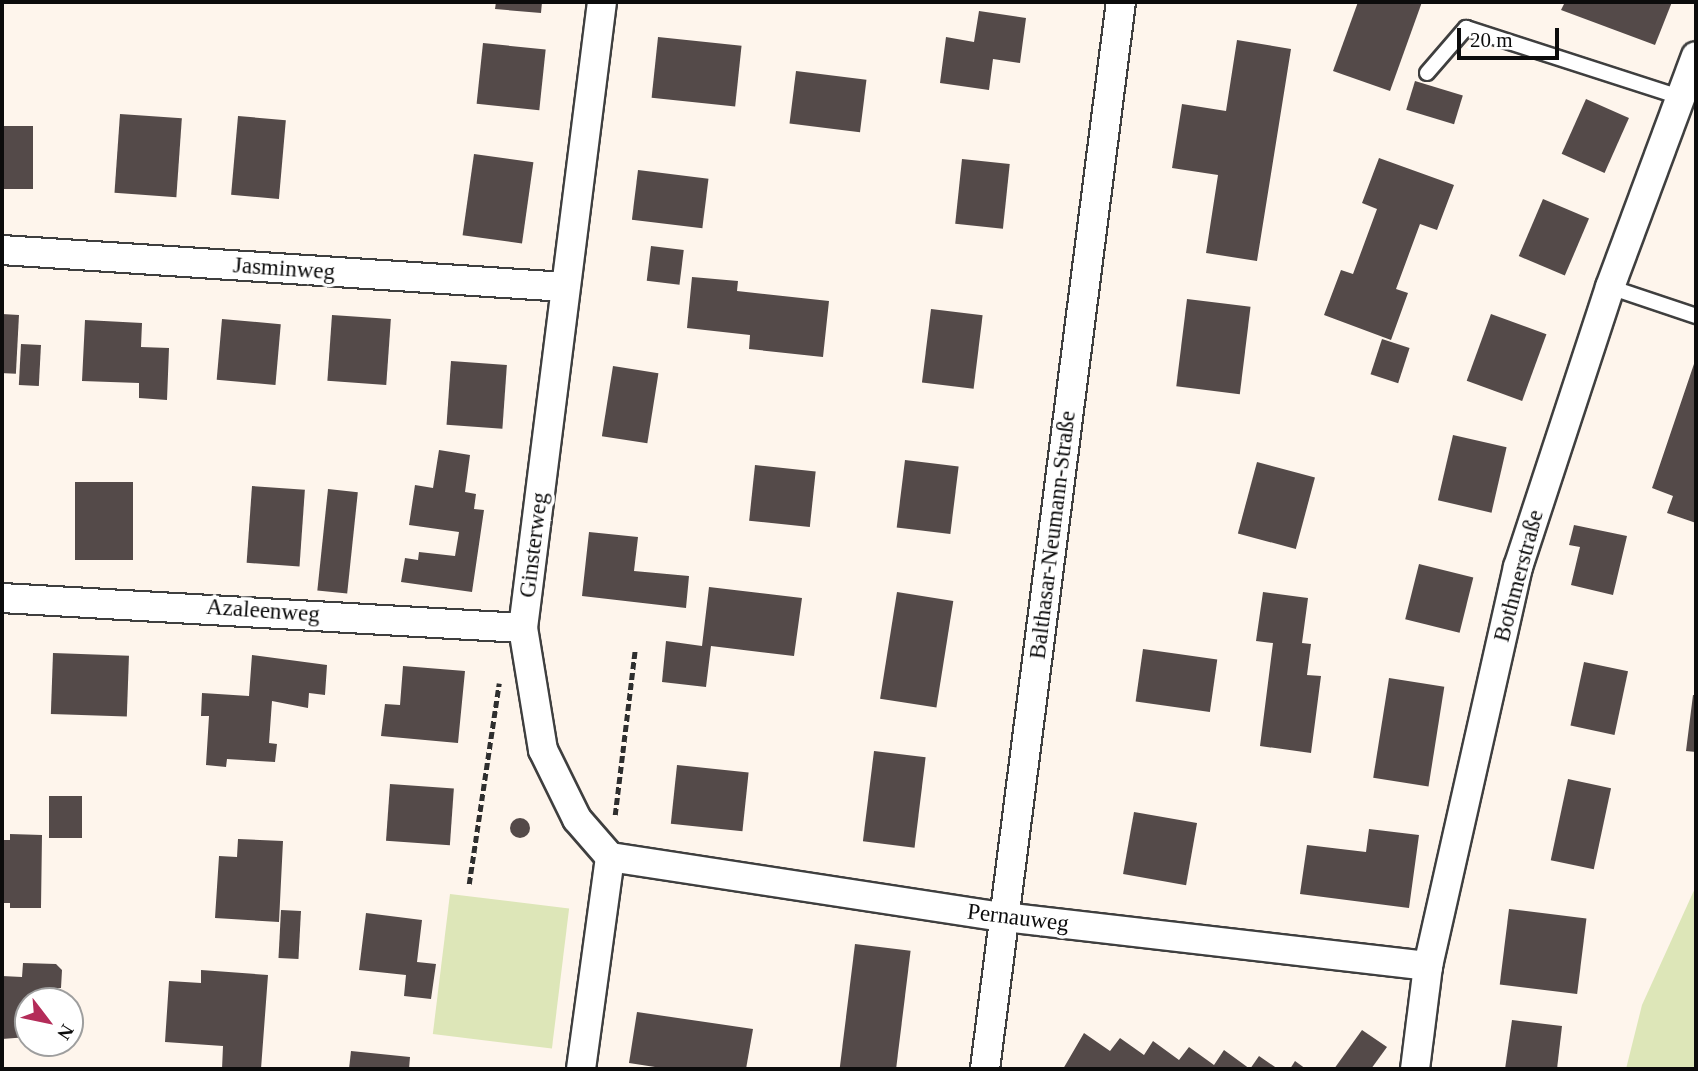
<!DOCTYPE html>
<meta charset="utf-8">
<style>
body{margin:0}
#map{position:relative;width:1698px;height:1071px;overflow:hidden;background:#fef5ec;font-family:"Times New Roman",serif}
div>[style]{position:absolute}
.green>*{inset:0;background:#dde6b8;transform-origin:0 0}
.building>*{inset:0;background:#544a49;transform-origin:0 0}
.round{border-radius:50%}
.path>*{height:4.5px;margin-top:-2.25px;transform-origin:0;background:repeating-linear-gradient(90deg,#2e2e2e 0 7px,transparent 0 10.5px)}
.roads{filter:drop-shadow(2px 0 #3f3f3f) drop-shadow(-2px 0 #3f3f3f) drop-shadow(0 2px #3f3f3f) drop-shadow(0 -2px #3f3f3f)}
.lane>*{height:14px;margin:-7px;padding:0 7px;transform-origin:7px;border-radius:7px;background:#fff}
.street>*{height:28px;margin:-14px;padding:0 14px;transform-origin:14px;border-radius:14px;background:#fff}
span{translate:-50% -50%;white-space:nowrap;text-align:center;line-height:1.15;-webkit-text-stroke:7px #fff;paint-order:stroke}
.street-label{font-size:23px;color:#0c0c0c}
.frame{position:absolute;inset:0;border:4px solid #0c0c0c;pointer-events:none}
.north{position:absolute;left:14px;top:987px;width:70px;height:70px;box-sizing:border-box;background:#fff;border:2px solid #9e9e9e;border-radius:50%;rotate:122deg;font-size:19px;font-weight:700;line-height:28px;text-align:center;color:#0c0c0c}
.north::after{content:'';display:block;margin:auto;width:24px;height:32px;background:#b42c59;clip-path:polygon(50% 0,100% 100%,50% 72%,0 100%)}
.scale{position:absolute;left:1457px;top:28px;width:102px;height:32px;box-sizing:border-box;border:4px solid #0c0c0c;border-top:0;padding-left:9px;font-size:21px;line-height:24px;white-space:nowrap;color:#0c0c0c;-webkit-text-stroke:5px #fff;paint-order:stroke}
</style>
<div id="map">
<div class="green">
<i style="clip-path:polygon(1696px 886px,1696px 1069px,1626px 1069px,1642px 1005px)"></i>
<i style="left:450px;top:894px;width:120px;height:141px;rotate:7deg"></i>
</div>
<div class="building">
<i style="clip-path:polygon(496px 2px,542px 2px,541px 13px,495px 9px)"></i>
<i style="clip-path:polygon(1358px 2px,1422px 2px,1390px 91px,1333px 71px)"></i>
<i style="clip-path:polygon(1565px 2px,1672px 2px,1655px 45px,1561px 10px)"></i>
<i style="clip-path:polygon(979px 11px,1026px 18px,1020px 63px,993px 59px,989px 90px,940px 83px,946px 37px,974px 42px)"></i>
<i style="left:658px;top:37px;width:84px;height:61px;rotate:6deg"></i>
<i style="clip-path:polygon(1237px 40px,1291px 49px,1257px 261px,1206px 253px,1218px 175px,1172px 168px,1182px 104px,1226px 111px)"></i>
<i style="left:483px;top:43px;width:63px;height:61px;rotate:6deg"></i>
<i style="left:796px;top:71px;width:71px;height:53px;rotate:7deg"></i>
<i style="left:1415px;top:81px;width:50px;height:30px;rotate:17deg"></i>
<i style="left:1586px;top:99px;width:47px;height:60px;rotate:24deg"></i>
<i style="left:120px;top:114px;width:62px;height:79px;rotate:4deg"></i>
<i style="left:238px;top:116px;width:48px;height:79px;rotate:5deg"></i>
<i style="left:2px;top:126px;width:31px;height:63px"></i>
<i style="left:474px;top:154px;width:60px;height:82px;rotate:8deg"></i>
<i style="clip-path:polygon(1379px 158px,1454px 185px,1437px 230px,1420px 224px,1396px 289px,1408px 293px,1391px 340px,1324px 315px,1341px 270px,1353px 274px,1377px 209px,1362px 203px)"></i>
<i style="left:962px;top:159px;width:48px;height:65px;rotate:6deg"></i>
<i style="left:638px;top:170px;width:71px;height:50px;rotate:7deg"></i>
<i style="left:1543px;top:199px;width:50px;height:62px;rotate:23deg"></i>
<i style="left:651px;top:246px;width:33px;height:35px;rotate:7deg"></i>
<i style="clip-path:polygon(692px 277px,738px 281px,737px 291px,829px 301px,823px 357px,749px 349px,750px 335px,687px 328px)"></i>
<i style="left:1187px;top:299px;width:64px;height:88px;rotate:7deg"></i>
<i style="left:931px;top:309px;width:52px;height:74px;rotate:7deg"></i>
<i style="left:2px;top:314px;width:17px;height:59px;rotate:3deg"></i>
<i style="left:1491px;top:314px;width:59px;height:71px;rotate:20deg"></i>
<i style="left:332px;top:315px;width:59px;height:66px;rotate:4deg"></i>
<i style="left:222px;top:319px;width:59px;height:61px;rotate:5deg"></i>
<i style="clip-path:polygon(85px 320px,142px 323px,141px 347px,169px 348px,167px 400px,139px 398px,139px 383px,82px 381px)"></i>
<i style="left:1382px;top:339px;width:29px;height:37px;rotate:18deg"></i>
<i style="left:21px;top:344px;width:20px;height:41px;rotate:3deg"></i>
<i style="clip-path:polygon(1696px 358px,1696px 523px,1667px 513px,1673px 496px,1652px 488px)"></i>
<i style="left:451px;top:361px;width:56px;height:64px;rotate:4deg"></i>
<i style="left:613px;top:366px;width:46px;height:71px;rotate:9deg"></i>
<i style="left:1453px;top:435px;width:55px;height:67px;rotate:13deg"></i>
<i style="clip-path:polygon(439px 450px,470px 455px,465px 492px,476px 494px,474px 509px,484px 510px,472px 592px,401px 582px,405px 558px,418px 560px,419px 552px,455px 556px,459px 532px,409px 525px,415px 485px,433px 488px)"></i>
<i style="left:905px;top:460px;width:54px;height:68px;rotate:7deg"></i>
<i style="left:1257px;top:462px;width:60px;height:74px;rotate:15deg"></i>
<i style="left:755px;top:465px;width:61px;height:56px;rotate:6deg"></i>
<i style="left:75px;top:482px;width:58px;height:78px"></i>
<i style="left:252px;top:486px;width:53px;height:77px;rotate:4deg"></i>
<i style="left:328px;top:489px;width:30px;height:102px;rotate:6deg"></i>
<i style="clip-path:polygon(1574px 525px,1627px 536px,1613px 595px,1571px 585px,1580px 547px,1569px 545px)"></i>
<i style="clip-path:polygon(589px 532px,638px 537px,634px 571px,689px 576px,686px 608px,582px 596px)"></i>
<i style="left:1419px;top:564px;width:56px;height:57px;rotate:14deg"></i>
<i style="clip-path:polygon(709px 587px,802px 598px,794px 656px,711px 646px,706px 687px,662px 682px,666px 641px,702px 646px)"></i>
<i style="left:897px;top:592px;width:57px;height:108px;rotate:9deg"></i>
<i style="clip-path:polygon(1263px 592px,1308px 598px,1302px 643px,1311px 644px,1307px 675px,1321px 676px,1311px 753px,1260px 746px,1273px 643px,1256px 641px)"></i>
<i style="left:1143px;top:649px;width:75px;height:53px;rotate:8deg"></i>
<i style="left:53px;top:653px;width:76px;height:61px;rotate:2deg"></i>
<i style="clip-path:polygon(252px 655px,327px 665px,325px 695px,309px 693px,308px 708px,272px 701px,269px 743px,277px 744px,275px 762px,227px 759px,226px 767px,206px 765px,209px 716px,201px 716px,202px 693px,249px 696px)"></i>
<i style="left:1584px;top:662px;width:45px;height:65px;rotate:12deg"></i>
<i style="clip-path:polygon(403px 666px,465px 671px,458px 743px,381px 736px,385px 704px,400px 705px)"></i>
<i style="left:1389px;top:678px;width:56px;height:101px;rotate:9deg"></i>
<i style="clip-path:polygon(1693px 695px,1696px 695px,1696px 752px,1686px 751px)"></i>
<i style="left:874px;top:751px;width:52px;height:91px;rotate:7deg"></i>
<i style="left:677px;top:765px;width:72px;height:59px;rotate:6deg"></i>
<i style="left:1568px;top:779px;width:44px;height:83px;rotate:12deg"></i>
<i style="left:390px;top:784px;width:64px;height:57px;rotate:4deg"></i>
<i style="left:49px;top:796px;width:33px;height:42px"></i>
<i style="left:1134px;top:812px;width:64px;height:63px;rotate:10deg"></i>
<i class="round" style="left:510px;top:818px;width:20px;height:20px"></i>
<i style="clip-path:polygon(1369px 829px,1419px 835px,1409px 908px,1300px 894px,1307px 845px,1366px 852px)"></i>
<i style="clip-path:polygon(10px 834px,42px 835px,41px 908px,10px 908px,10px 903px,2px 903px,2px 840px,10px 840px)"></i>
<i style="clip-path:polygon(238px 839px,283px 841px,279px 922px,215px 918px,219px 856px,237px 857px)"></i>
<i style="left:1509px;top:909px;width:78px;height:76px;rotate:7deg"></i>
<i style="left:281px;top:910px;width:20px;height:48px;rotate:3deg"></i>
<i style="clip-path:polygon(366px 913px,422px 920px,417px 962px,436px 964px,431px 999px,404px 996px,406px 975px,359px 970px)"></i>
<i style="left:855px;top:944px;width:56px;height:126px;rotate:7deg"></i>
<i style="clip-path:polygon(23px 963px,56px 964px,62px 970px,61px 988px,48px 988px,47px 1001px,28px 1001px,28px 1037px,2px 1039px,2px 976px,22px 977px)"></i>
<i style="clip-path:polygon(201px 970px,268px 975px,261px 1069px,222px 1069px,223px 1046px,165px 1042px,169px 981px,201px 983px)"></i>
<i style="clip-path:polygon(637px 1012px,753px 1029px,746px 1069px,668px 1069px,629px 1063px)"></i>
<i style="clip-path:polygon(1512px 1020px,1562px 1026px,1557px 1069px,1505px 1069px)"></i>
<i style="clip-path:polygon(1362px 1030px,1387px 1047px,1371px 1069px,1334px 1069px)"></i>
<i style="clip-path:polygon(1084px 1033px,1110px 1051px,1120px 1038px,1144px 1055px,1153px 1041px,1179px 1060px,1189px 1047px,1214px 1065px,1224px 1050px,1250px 1069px,1259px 1056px,1278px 1069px,1063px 1069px)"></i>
<i style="clip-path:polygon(351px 1051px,410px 1057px,409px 1069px,349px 1069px)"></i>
<i style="clip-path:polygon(1295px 1061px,1306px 1069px,1290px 1069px)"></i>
</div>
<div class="path">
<i style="left:615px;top:815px;width:166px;rotate:-83.1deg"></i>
<i style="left:469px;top:884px;width:203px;rotate:-81.5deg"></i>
</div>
<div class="roads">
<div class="lane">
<i style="left:1427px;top:73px;width:60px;rotate:-49.1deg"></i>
<i style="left:1466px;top:28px;width:225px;rotate:17.9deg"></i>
<i style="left:1610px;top:287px;width:91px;rotate:18.6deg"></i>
</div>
<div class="street">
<i style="left:2px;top:250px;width:564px;rotate:3.76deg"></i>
<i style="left:2px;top:598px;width:522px;rotate:3.3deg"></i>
<i style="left:610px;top:857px;width:399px;rotate:8.7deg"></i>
<i style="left:1004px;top:917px;width:427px;rotate:6.6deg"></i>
<i style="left:581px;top:1069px;width:214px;rotate:-82.2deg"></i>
<i style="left:610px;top:857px;width:50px;rotate:-131deg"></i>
<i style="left:577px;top:819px;width:77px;rotate:-116.2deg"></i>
<i style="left:543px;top:750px;width:124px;rotate:-99.3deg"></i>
<i style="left:523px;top:628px;width:631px;rotate:-82.81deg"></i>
<i style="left:985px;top:1069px;width:1076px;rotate:-82.74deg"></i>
<i style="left:1415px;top:1069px;width:104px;rotate:-82.8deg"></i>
<i style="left:1428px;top:966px;width:409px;rotate:-77.3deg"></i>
<i style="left:1518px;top:567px;width:295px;rotate:-71.8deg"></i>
<i style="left:1610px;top:287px;width:246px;rotate:-69.6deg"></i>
</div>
</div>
<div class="street-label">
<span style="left:284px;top:269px;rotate:4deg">Jasminweg</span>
<span style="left:1053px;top:535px;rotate:-83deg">Balthasar-Neumann-Straße</span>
<span style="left:534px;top:545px;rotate:-83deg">Ginsterweg</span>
<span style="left:1519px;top:576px;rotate:-75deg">Bothmerstraße</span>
<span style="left:263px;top:611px;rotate:4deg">Azaleenweg</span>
<span style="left:1018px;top:918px;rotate:7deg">Pernauweg</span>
</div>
<div class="frame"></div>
<div class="north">N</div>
<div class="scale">20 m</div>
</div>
